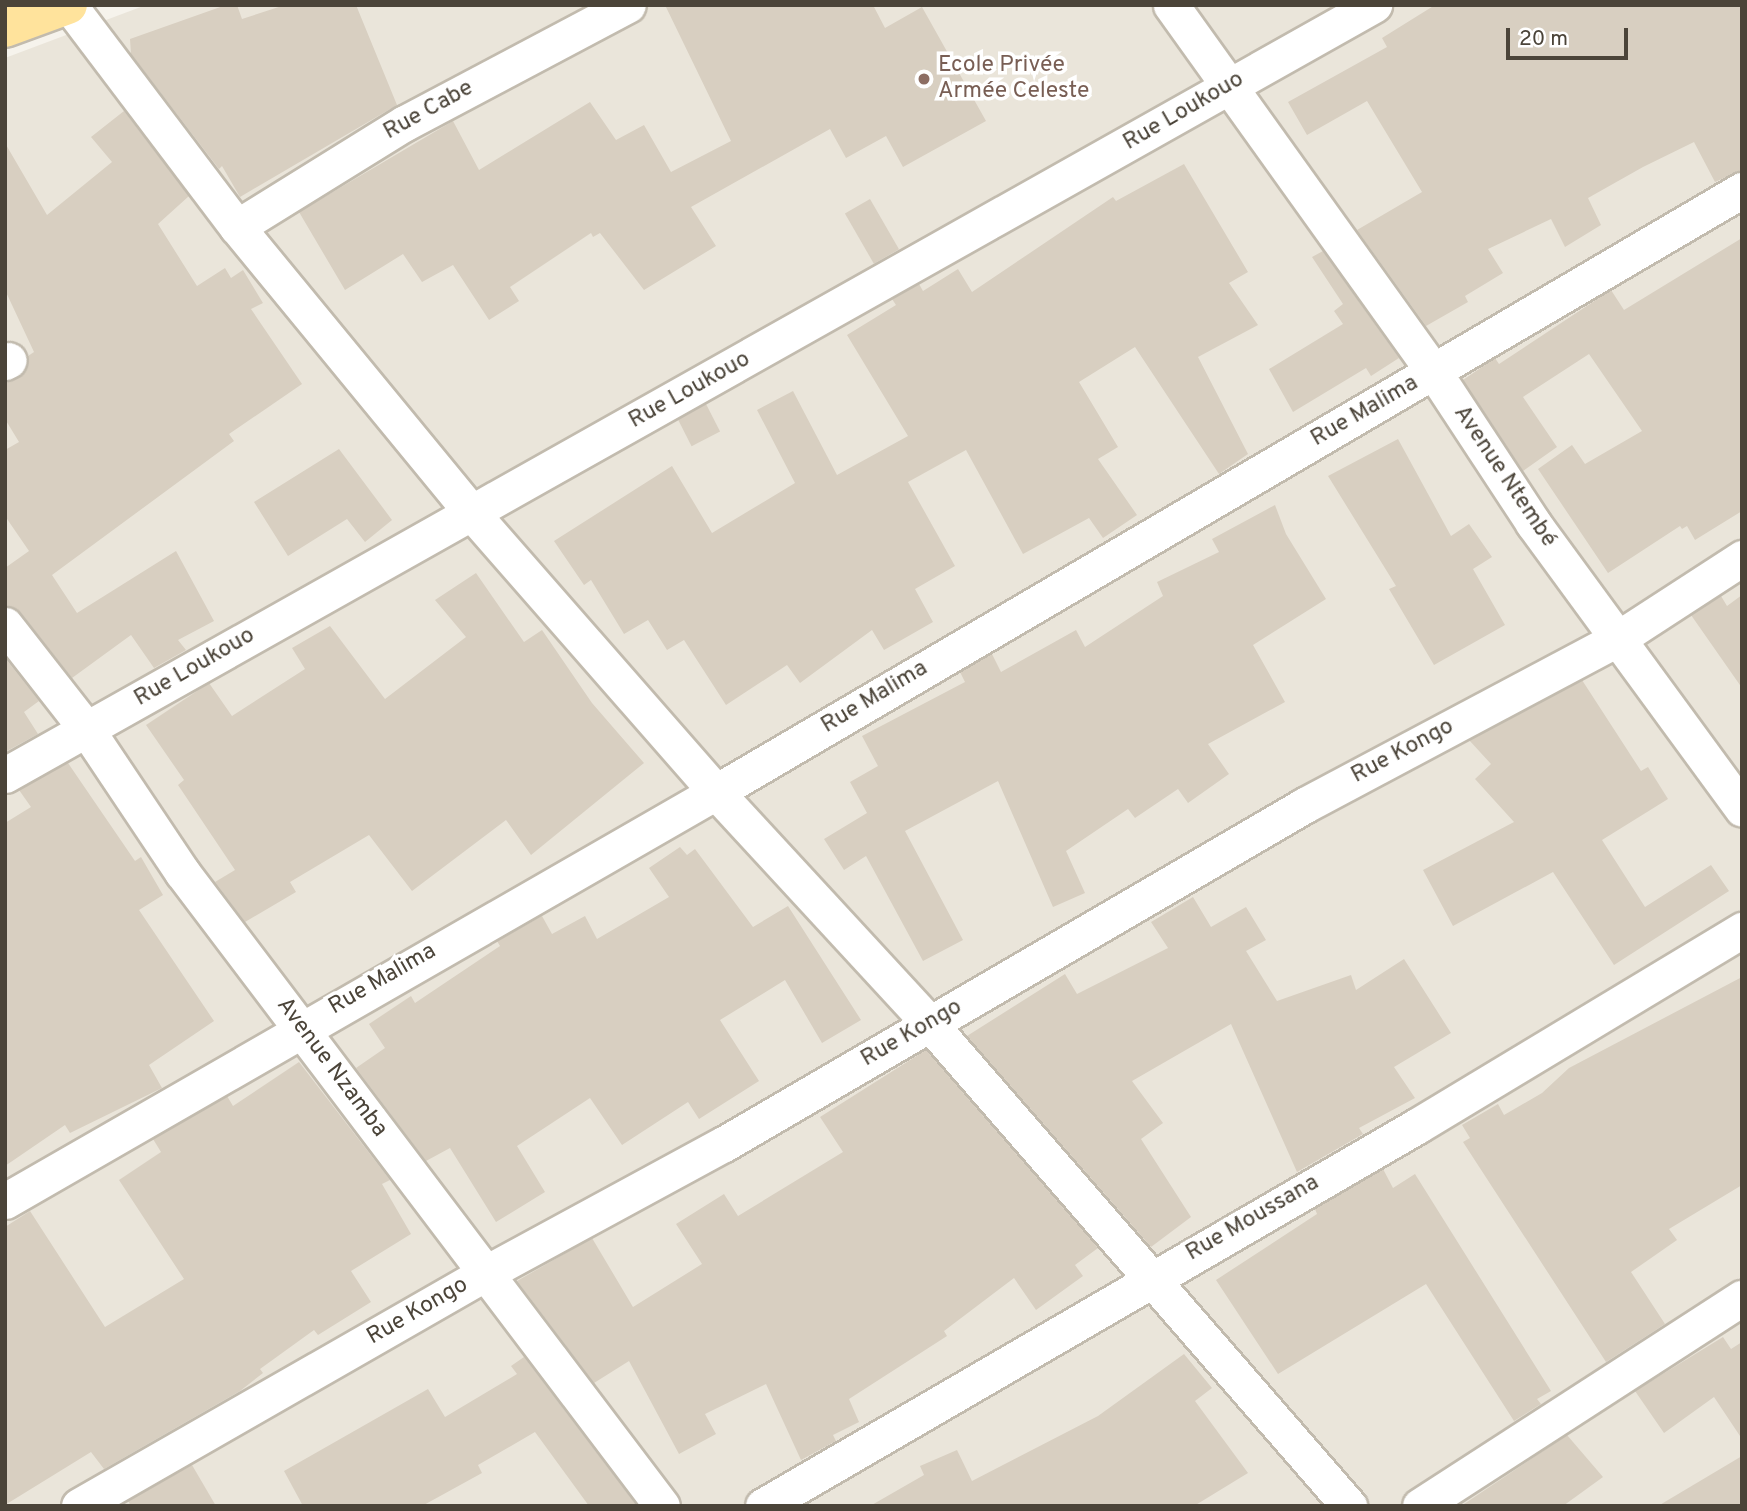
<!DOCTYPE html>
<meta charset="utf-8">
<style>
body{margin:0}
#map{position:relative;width:1747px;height:1511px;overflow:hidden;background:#f6f3ec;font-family:Overpass,sans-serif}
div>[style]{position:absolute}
.residential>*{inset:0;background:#eae5da}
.building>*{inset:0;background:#d8cfc1;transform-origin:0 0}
.roads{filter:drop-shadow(2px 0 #c2bbae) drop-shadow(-2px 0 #c2bbae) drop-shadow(0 2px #c2bbae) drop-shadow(0 -2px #c2bbae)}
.minor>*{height:35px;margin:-17.5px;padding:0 17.5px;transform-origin:17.5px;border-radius:17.5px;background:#fff}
.primary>*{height:38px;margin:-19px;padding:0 19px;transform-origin:19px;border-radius:19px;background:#ffe39c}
.dots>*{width:19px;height:19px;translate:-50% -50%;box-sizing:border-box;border:4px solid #fff;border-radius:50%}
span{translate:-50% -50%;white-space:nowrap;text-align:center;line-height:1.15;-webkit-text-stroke:7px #fff;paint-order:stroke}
.education-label{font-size:23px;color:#785e54}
.left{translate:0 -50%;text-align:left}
.street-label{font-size:23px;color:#4b4439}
.frame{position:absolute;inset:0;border:7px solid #4b4439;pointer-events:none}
.scale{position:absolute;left:1506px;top:28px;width:122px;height:32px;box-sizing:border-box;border:4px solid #4b4439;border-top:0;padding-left:9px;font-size:21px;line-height:24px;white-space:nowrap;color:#4b4439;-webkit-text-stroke:5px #fff;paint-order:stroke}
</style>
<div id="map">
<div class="residential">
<i style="clip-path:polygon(146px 5px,1742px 5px,1742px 1506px,5px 1506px,5px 58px)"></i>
</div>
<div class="building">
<i style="clip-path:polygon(226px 5px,237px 5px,242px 19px,285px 5px,356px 5px,397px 105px,240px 197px,222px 166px,219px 169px,131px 54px,130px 39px)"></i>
<i style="clip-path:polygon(665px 5px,873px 5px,885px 28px,922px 7px,986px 121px,903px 167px,886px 136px,846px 158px,830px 129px,691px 207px,716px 246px,644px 290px,600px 233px,593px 237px,591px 233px,510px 287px,519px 301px,489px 320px,453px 265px,422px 282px,403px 254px,345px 290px,299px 212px,453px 121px,479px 170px,590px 102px,616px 140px,644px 125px,671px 172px,731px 141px)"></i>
<i style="clip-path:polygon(1435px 5px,1742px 5px,1742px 170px,1715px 182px,1694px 142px,1643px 167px,1588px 198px,1601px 225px,1565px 247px,1551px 219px,1488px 249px,1503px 273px,1465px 296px,1468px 302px,1426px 326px,1357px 230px,1422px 192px,1367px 101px,1307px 135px,1288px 102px,1387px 47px,1382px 38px)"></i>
<i style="clip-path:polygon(124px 111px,189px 196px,158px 224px,197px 286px,225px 268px,231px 278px,243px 270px,263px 303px,251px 309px,302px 384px,229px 434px,234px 441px,52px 575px,77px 613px,176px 551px,214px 621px,178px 640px,186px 650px,154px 668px,131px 635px,72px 678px,21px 613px,5px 605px,5px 568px,29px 551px,5px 516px,5px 450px,19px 442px,5px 419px,5px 382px,25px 372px,28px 356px,34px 352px,5px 290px,5px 143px,47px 215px,112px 162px,91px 137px)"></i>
<i style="clip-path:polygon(1184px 164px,1248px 272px,1229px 283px,1258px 325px,1198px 357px,1248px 454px,1219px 474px,1135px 347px,1079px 382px,1118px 447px,1098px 459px,1137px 515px,1103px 538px,1089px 518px,1023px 554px,966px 450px,908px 482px,955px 566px,915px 589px,933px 622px,884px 650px,872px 630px,800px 683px,787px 665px,726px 705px,684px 640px,667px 650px,648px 620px,624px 634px,591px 580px,584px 585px,554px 541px,672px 466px,712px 533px,795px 483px,757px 410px,793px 391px,837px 475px,908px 436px,847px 335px,896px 305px,892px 299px,919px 284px,923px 291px,958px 269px,972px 292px,1113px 197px,1116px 201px)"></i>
<i style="left:870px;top:199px;width:58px;height:29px;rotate:60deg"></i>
<i style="clip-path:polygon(1742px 238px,1742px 511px,1695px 540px,1687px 526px,1682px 529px,1680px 526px,1608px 573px,1538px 469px,1572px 445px,1585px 464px,1642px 431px,1589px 354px,1523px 397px,1557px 447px,1523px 471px,1463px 380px,1495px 358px,1499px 364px,1611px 290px,1624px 310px)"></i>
<i style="clip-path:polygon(1323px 251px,1399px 358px,1371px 376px,1366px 368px,1293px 412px,1269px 369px,1343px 324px,1334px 311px,1343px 304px,1312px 257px)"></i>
<i style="left:706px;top:404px;width:31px;height:32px;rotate:63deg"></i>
<i style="clip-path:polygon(1398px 439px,1451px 536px,1469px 524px,1492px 557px,1473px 569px,1505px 625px,1434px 665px,1389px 589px,1396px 586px,1328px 476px)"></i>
<i style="clip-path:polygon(339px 449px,392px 520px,365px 542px,347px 519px,288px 556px,254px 502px)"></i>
<i style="clip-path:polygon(1275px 505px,1286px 534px,1326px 599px,1253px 645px,1285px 702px,1208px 744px,1229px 774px,1188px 803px,1178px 789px,1135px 818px,1128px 809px,1066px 851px,1085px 893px,1053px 907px,998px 781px,905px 831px,963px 940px,923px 961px,866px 856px,844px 870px,824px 839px,867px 813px,850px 782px,878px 766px,862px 736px,965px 682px,960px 672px,992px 654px,1001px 672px,1076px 630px,1085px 647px,1163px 596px,1157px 582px,1219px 552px,1212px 539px)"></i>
<i style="clip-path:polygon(476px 573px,524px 642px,542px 630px,592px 703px,644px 763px,531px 855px,506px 820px,412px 891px,369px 835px,290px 882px,296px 892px,245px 922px,215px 882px,235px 870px,178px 785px,184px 780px,146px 725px,209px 683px,232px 716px,305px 669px,292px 648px,330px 626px,385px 699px,466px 637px,435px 600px)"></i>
<i style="clip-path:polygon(1742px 595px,1742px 688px,1691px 615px,1721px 596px,1727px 606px)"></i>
<i style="clip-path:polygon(5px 658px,39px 701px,24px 712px,38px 734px,5px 752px)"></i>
<i style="clip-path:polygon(1582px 680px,1641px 771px,1648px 767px,1668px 799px,1602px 840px,1645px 907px,1711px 865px,1729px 891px,1614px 965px,1553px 872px,1453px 926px,1423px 870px,1514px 822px,1475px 779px,1491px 764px,1469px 740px)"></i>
<i style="clip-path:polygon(68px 763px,135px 861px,141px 857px,163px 895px,139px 910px,214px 1021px,149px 1065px,162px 1088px,70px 1133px,65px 1125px,5px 1166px,5px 823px,31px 807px,19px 790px)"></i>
<i style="clip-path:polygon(680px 847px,687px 855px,695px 849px,753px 927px,788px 906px,861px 1020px,822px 1043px,785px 980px,720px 1020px,759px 1081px,699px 1119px,688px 1102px,622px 1145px,590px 1098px,517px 1146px,545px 1192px,496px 1222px,450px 1148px,426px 1161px,356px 1068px,385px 1048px,369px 1024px,411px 996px,415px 1003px,500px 946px,497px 941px,542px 916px,552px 934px,585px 916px,597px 939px,669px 897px,649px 868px)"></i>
<i style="clip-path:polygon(1193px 897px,1211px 927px,1246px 907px,1266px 940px,1246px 951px,1277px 1001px,1351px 975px,1356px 990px,1404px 959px,1451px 1033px,1394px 1067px,1415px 1098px,1359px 1128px,1363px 1134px,1297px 1172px,1231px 1024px,1132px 1081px,1163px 1123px,1141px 1139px,1191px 1217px,1151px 1247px,967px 1036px,1065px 974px,1077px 994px,1168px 948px,1151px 922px)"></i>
<i style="clip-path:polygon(1742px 977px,1742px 1185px,1669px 1229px,1677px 1240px,1631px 1272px,1665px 1324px,1606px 1362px,1463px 1142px,1470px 1138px,1462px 1125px,1498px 1104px,1504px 1115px,1542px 1093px,1569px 1068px)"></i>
<i style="clip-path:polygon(926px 1050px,1098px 1248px,1075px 1265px,1083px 1276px,1036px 1310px,1014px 1278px,944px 1331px,947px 1336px,849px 1399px,859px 1422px,833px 1435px,836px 1441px,801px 1460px,766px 1384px,705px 1414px,716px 1434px,679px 1454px,629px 1361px,594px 1383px,517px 1281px,592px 1238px,633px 1307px,702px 1264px,676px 1224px,724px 1194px,738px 1216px,843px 1152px,820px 1117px)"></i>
<i style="clip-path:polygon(299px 1062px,390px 1180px,382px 1184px,411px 1234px,351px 1271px,371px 1302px,318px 1335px,314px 1330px,260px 1369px,263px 1373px,240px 1391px,104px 1469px,91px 1452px,5px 1505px,5px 1227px,30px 1211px,105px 1327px,184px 1279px,119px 1180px,161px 1152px,153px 1139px,227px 1096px,233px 1106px)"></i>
<i style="clip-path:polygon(1383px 1169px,1393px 1188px,1415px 1174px,1551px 1391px,1537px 1399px,1541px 1404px,1514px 1421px,1426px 1284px,1278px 1374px,1216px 1280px,1317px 1214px,1315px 1209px)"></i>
<i style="clip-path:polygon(1723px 1337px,1731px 1349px,1742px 1342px,1742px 1439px,1714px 1397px,1664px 1433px,1635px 1391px)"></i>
<i style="clip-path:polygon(1184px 1354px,1212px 1388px,1195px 1401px,1248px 1473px,1194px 1506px,870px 1506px,924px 1475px,920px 1466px,957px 1450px,972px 1481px,1098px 1416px)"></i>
<i style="clip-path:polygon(524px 1357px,637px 1506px,589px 1506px,535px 1432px,478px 1465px,482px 1473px,422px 1506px,303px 1506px,284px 1471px,428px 1389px,445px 1417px,517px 1374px,511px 1366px)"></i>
<i style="clip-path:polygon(1567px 1435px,1603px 1477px,1563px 1506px,1461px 1506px)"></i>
<i style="clip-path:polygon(1742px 1456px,1742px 1506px,1658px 1506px)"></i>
<i style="clip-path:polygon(192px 1465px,216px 1506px,131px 1506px,128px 1501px)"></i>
</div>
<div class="roads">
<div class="minor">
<i style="left:69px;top:5px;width:278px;rotate:52.9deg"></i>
<i style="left:237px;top:227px;width:367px;rotate:50.6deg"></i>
<i style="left:470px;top:511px;width:373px;rotate:48.8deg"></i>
<i style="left:716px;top:792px;width:316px;rotate:47.3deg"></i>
<i style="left:930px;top:1024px;width:639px;rotate:49deg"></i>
<i style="left:1171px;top:5px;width:452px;rotate:54.4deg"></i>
<i style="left:1434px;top:372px;width:181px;rotate:56.7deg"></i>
<i style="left:1533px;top:523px;width:354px;rotate:53.8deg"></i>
<i style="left:237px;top:227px;width:198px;rotate:-31.8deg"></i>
<i style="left:405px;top:123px;width:252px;rotate:-27.9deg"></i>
<i style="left:5px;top:362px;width:4px;rotate:-27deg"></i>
<i style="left:5px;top:625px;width:133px;rotate:52deg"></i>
<i style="left:87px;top:730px;width:171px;rotate:56.2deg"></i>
<i style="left:182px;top:872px;width:795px;rotate:52.87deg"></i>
<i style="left:5px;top:775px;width:1571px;rotate:-29.36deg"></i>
<i style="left:5px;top:1201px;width:820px;rotate:-29.91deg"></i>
<i style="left:716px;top:792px;width:1190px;rotate:-30.4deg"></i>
<i style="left:79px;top:1506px;width:469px;rotate:-29.8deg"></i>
<i style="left:486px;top:1273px;width:271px;rotate:-28.5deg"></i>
<i style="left:724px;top:1144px;width:673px;rotate:-30.26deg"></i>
<i style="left:1305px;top:805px;width:356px;rotate:-28deg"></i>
<i style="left:1619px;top:638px;width:147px;rotate:-33deg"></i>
<i style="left:763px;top:1506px;width:756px;rotate:-30.16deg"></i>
<i style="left:1417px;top:1126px;width:380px;rotate:-31.1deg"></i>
<i style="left:1420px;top:1506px;width:383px;rotate:-32.9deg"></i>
</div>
<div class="primary">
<i style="left:5px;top:28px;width:67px;rotate:-20.1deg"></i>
</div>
</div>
<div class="dots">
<i style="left:924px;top:79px;background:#8d6e63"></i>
</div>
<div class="education-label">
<span class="left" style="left:938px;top:79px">Ecole Privée<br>Armée Celeste</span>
</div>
<div class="street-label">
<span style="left:429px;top:111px;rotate:-29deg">Rue Cabe</span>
<span style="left:1184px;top:112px;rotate:-30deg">Rue Loukouo</span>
<span style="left:690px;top:391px;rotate:-29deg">Rue Loukouo</span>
<span style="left:1365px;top:412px;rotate:-30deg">Rue Malima</span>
<span style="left:1504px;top:477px;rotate:56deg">Avenue Ntembé</span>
<span style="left:195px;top:668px;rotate:-30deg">Rue Loukouo</span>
<span style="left:875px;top:698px;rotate:-31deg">Rue Malima</span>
<span style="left:1403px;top:752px;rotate:-28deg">Rue Kongo</span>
<span style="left:383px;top:980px;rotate:-30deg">Rue Malima</span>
<span style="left:912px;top:1034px;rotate:-30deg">Rue Kongo</span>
<span style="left:331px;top:1068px;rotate:53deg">Avenue Nzamba</span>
<span style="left:1253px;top:1219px;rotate:-30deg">Rue Moussana</span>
<span style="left:418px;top:1312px;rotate:-30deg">Rue Kongo</span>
</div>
<div class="frame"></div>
<div class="scale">20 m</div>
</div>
